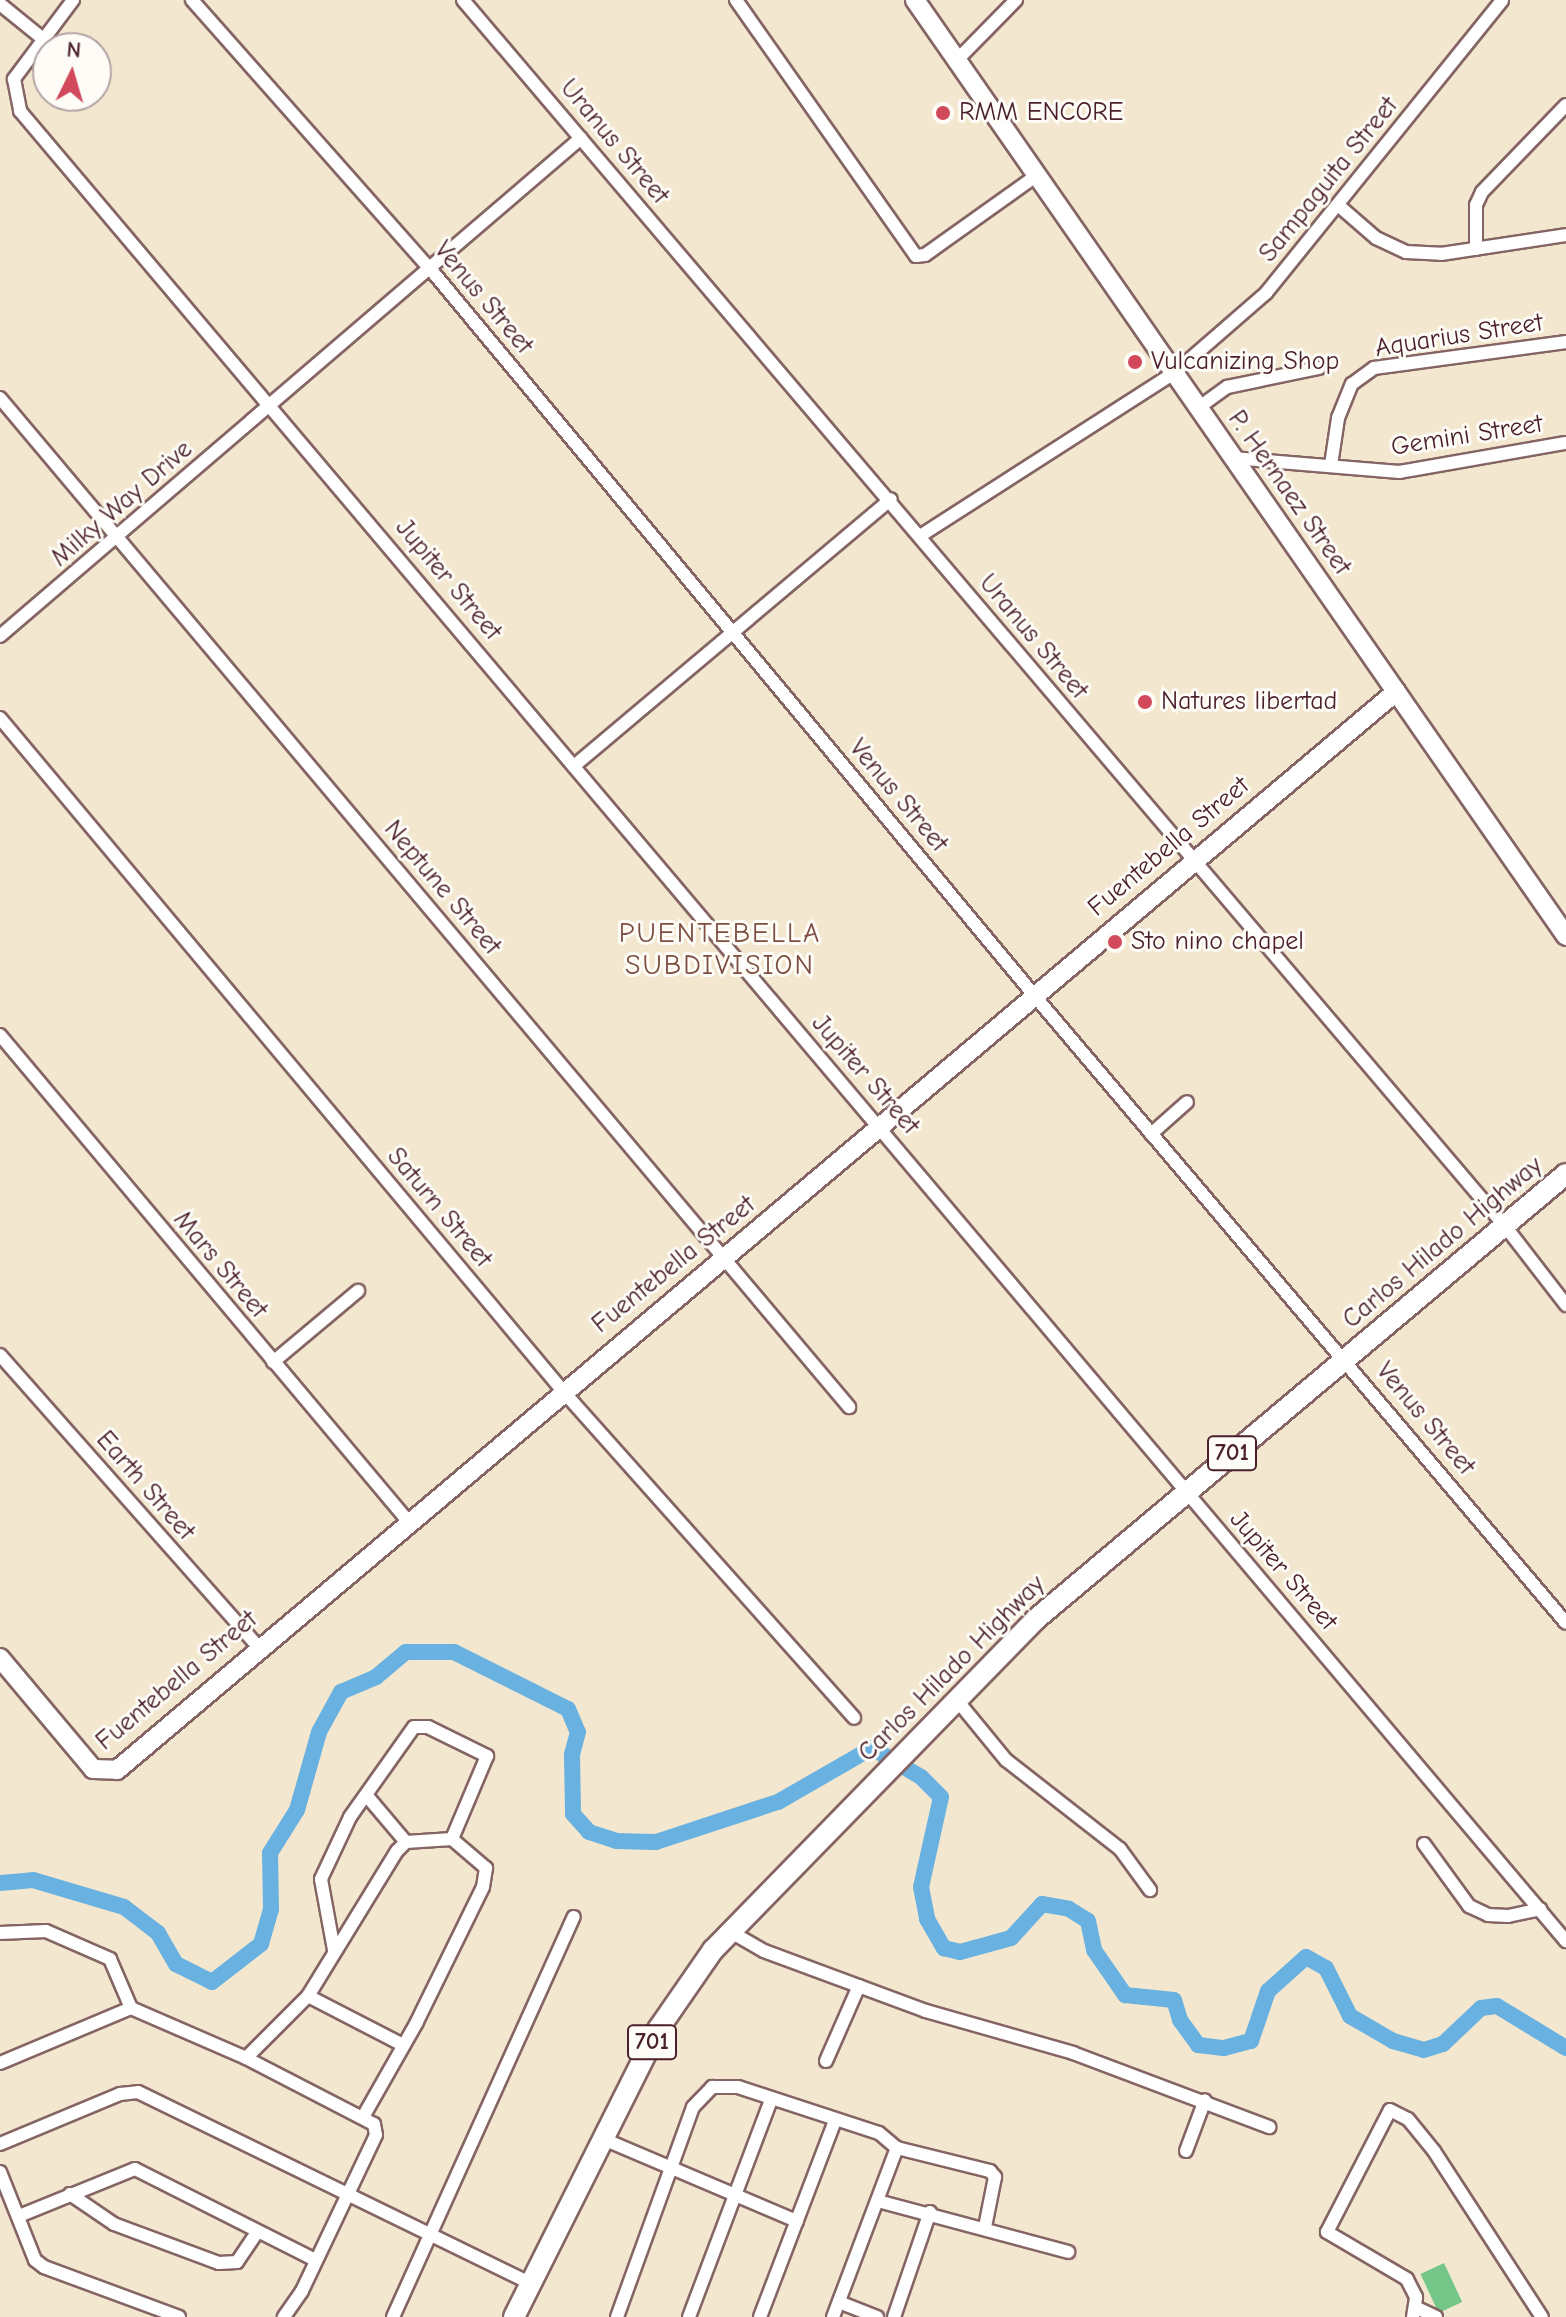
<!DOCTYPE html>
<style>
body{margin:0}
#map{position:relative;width:1566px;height:2317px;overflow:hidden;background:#f3e7cf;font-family:"Comic Neue",sans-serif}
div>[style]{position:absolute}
.green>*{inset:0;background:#75c789;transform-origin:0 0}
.canal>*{height:16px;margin:-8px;padding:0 8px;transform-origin:8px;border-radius:8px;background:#68b1e0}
.roads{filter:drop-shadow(2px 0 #856564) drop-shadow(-2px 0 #856564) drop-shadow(0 2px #856564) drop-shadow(0 -2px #856564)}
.street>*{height:12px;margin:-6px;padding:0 6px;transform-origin:6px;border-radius:6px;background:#fff}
.secondary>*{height:18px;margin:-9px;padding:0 9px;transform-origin:9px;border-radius:9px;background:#fff}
.primary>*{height:20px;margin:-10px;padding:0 10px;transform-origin:10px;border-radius:10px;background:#fff}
.dots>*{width:22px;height:22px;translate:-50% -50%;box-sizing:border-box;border:4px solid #fdfcf7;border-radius:50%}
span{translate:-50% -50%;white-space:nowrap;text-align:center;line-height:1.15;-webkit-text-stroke:6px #fdfcf7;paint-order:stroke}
.shield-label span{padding:2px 6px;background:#fdfcf7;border:2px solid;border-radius:6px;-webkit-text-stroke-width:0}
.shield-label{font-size:24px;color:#4a1f2b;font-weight:700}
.poi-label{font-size:26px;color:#4a1f2b}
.left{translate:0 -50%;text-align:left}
.street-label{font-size:26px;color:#4a1f2b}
.neighbourhood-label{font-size:28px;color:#7d4e41;letter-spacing:2px}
.north{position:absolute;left:32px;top:32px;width:80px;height:80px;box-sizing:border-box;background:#fdfcf7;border:2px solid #b5a4a5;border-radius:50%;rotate:5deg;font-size:22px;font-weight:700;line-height:32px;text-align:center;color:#4a1f2b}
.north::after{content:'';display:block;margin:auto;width:28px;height:36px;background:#d1495b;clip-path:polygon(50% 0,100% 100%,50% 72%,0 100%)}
</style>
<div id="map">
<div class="green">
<i style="left:1444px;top:2263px;width:43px;height:26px;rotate:65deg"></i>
</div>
<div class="canal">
<i style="left:0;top:1883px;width:33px;rotate:-5deg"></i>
<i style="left:33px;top:1880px;width:95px;rotate:16.5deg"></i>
<i style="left:124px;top:1907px;width:43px;rotate:37.4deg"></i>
<i style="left:158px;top:1933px;width:36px;rotate:60deg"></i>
<i style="left:176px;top:1964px;width:40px;rotate:26.6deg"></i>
<i style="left:212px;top:1982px;width:62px;rotate:-37.8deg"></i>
<i style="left:261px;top:1944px;width:36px;rotate:-74deg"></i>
<i style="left:271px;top:1909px;width:56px;rotate:-91deg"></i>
<i style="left:270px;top:1853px;width:51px;rotate:-57.9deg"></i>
<i style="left:297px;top:1810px;width:81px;rotate:-74.2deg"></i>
<i style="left:319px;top:1732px;width:46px;rotate:-61.2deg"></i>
<i style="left:341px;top:1692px;width:38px;rotate:-23deg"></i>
<i style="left:376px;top:1677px;width:39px;rotate:-40deg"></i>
<i style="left:406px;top:1652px;width:48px"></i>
<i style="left:454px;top:1652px;width:127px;rotate:26.6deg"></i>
<i style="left:568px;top:1709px;width:25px;rotate:67deg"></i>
<i style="left:578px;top:1732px;width:24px;rotate:105deg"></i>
<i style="left:572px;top:1755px;width:59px;rotate:89deg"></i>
<i style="left:573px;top:1814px;width:24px;rotate:48deg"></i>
<i style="left:589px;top:1832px;width:28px;rotate:18deg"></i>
<i style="left:616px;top:1841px;width:40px;rotate:1.4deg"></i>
<i style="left:656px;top:1842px;width:128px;rotate:-18.2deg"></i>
<i style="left:778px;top:1802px;width:108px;rotate:-29.9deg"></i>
<i style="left:872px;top:1748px;width:57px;rotate:30.6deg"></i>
<i style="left:921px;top:1777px;width:28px;rotate:45deg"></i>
<i style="left:941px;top:1797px;width:92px;rotate:102.5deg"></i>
<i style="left:921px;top:1887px;width:33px;rotate:79deg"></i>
<i style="left:927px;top:1919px;width:34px;rotate:60deg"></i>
<i style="left:944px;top:1948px;width:16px;rotate:14deg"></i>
<i style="left:960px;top:1952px;width:53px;rotate:-15.4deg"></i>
<i style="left:1011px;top:1938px;width:46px;rotate:-47.6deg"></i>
<i style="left:1042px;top:1904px;width:27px;rotate:10deg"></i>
<i style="left:1069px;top:1909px;width:22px;rotate:32deg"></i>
<i style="left:1088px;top:1921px;width:30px;rotate:78deg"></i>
<i style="left:1094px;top:1950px;width:55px;rotate:55.4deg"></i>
<i style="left:1125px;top:1995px;width:49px;rotate:5.8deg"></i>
<i style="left:1174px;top:2000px;width:21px;rotate:73deg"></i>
<i style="left:1180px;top:2020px;width:31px;rotate:54deg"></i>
<i style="left:1198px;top:2045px;width:26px;rotate:7deg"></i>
<i style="left:1224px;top:2048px;width:28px;rotate:-15deg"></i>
<i style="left:1251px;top:2041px;width:53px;rotate:-71.2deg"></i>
<i style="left:1268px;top:1991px;width:51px;rotate:-41.8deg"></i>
<i style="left:1306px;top:1957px;width:23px;rotate:29deg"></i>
<i style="left:1326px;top:1968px;width:54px;rotate:63.4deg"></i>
<i style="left:1350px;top:2016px;width:50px;rotate:30.2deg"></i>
<i style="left:1393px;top:2041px;width:32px;rotate:16deg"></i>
<i style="left:1424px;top:2050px;width:20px;rotate:-18deg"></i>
<i style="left:1443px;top:2044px;width:52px;rotate:-43.5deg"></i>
<i style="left:1481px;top:2008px;width:16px;rotate:-7deg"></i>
<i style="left:1497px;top:2006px;width:81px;rotate:31.3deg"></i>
</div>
<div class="roads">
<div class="street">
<i style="left:73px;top:0;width:99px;rotate:126.8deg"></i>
<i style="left:14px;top:79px;width:33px;rotate:79deg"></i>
<i style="left:20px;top:111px;width:2396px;rotate:49.81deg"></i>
<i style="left:192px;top:0;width:362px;rotate:48.5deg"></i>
<i style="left:432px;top:271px;width:940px;rotate:50.26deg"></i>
<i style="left:1033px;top:994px;width:824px;rotate:49.72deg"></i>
<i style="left:463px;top:0;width:1609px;rotate:49.64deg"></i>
<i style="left:1505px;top:1226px;width:100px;rotate:52.3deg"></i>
<i style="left:736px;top:0;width:313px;rotate:54.9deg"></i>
<i style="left:916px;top:256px;width:9px;rotate:-6deg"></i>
<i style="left:925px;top:255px;width:138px;rotate:-35.5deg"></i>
<i style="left:0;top:4px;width:55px;rotate:39.1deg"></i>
<i style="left:958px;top:59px;width:83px;rotate:-45.5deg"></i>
<i style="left:1338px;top:205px;width:50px;rotate:41deg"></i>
<i style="left:1376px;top:238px;width:33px;rotate:25deg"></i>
<i style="left:1406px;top:252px;width:35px;rotate:3deg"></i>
<i style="left:1441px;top:254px;width:126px;rotate:-8.6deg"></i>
<i style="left:1476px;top:249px;width:44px;rotate:-90deg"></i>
<i style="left:1476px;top:205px;width:14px;rotate:-65deg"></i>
<i style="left:1482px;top:192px;width:121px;rotate:-46deg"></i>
<i style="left:0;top:398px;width:1319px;rotate:49.92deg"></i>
<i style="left:1198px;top:408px;width:36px;rotate:-36deg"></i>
<i style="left:1227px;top:387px;width:94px;rotate:-11.7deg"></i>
<i style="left:1232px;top:458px;width:168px;rotate:4.8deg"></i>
<i style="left:1399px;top:472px;width:169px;rotate:-9.9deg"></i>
<i style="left:1331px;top:465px;width:48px;rotate:-81.5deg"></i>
<i style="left:1338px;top:418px;width:37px;rotate:-68deg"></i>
<i style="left:1352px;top:384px;width:27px;rotate:-36deg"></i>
<i style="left:1374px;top:368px;width:194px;rotate:-7.7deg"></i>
<i style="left:920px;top:536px;width:302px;rotate:-32.7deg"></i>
<i style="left:1174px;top:373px;width:122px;rotate:-41deg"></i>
<i style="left:1266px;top:293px;width:376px;rotate:-51.1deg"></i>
<i style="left:0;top:636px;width:765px;rotate:-40.6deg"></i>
<i style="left:0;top:718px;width:876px;rotate:50.09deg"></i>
<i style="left:562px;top:1390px;width:439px;rotate:48.3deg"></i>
<i style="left:574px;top:766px;width:414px;rotate:-40.1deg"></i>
<i style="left:0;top:1035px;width:635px;rotate:49.99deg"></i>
<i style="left:1151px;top:1134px;width:48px;rotate:-41.6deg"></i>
<i style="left:0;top:1355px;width:390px;rotate:48.5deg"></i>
<i style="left:273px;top:1362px;width:111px;rotate:-39.9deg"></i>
<i style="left:956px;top:1699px;width:79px;rotate:50.7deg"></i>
<i style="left:1006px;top:1760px;width:145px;rotate:38deg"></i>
<i style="left:1120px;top:1849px;width:51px;rotate:53.8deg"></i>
<i style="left:367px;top:1796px;width:60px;rotate:49.7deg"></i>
<i style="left:1424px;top:1844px;width:77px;rotate:54deg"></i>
<i style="left:1469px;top:1906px;width:21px;rotate:25deg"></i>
<i style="left:1488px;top:1915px;width:20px;rotate:3deg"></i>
<i style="left:1508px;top:1916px;width:33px;rotate:-12deg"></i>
<i style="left:731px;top:1932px;width:38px;rotate:30deg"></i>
<i style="left:764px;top:1951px;width:173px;rotate:20.3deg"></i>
<i style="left:926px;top:2011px;width:153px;rotate:15.9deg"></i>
<i style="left:1073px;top:2053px;width:210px;rotate:20.7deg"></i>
<i style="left:0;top:1933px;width:46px;rotate:-2.5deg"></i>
<i style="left:46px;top:1931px;width:70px;rotate:23.6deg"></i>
<i style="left:110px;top:1959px;width:53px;rotate:66.8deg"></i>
<i style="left:334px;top:1950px;width:72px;rotate:-100.4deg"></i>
<i style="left:321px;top:1879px;width:68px;rotate:-64.9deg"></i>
<i style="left:350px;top:1817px;width:110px;rotate:-54.6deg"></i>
<i style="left:414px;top:1727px;width:14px"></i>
<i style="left:428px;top:1727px;width:66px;rotate:26.2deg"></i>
<i style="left:487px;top:1756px;width:90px;rotate:112.9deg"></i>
<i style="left:308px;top:1996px;width:105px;rotate:27.3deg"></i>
<i style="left:246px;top:2058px;width:88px;rotate:-45deg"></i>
<i style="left:308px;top:1996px;width:170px;rotate:-58.5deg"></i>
<i style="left:397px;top:1851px;width:13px;rotate:-45deg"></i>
<i style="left:406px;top:1842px;width:46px;rotate:-3.7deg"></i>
<i style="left:452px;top:1839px;width:45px;rotate:40.5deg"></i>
<i style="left:486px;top:1868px;width:19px;rotate:99deg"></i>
<i style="left:483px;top:1887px;width:150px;rotate:116.1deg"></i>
<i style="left:417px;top:2022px;width:109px;rotate:119.6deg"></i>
<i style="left:826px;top:2061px;width:82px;rotate:-66.3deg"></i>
<i style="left:0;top:2063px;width:142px;rotate:-22.8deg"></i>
<i style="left:131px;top:2008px;width:125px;rotate:23.5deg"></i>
<i style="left:246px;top:2058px;width:144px;rotate:27.3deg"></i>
<i style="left:374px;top:2124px;width:11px;rotate:80deg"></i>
<i style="left:376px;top:2135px;width:173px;rotate:115.4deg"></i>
<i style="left:302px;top:2291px;width:32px;rotate:125deg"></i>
<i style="left:601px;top:2138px;width:213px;rotate:23deg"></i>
<i style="left:0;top:2144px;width:130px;rotate:-22.6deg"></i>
<i style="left:120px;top:2094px;width:18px;rotate:-6deg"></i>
<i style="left:138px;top:2092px;width:435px;rotate:26deg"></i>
<i style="left:1186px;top:2151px;width:54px;rotate:-69.6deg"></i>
<i style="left:0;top:2172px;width:95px;rotate:68.3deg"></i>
<i style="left:35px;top:2260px;width:11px;rotate:38deg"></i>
<i style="left:44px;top:2267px;width:144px;rotate:20.3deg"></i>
<i style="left:70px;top:2194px;width:53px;rotate:34.3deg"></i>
<i style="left:114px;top:2224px;width:112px;rotate:20.4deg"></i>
<i style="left:219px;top:2263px;width:18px;rotate:-3deg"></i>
<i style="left:237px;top:2262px;width:36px;rotate:-56deg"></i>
<i style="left:878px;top:2201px;width:197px;rotate:15deg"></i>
<i style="left:19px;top:2216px;width:125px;rotate:-22.1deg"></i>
<i style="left:135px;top:2169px;width:199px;rotate:26.8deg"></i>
<i style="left:839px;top:2302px;width:41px;rotate:21.5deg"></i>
<i style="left:1417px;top:2308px;width:21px;rotate:25deg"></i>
<i style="left:393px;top:2317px;width:439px;rotate:-65.7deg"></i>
<i style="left:617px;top:2317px;width:223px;rotate:-70.1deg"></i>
<i style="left:693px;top:2107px;width:28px;rotate:-46deg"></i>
<i style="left:712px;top:2087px;width:26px"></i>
<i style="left:738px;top:2087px;width:148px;rotate:18.1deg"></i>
<i style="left:879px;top:2133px;width:23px;rotate:40deg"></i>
<i style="left:897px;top:2148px;width:96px;rotate:13.9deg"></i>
<i style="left:990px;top:2171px;width:8px;rotate:50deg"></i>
<i style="left:995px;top:2177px;width:51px;rotate:101.3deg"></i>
<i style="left:689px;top:2317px;width:232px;rotate:-69.3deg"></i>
<i style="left:760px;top:2317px;width:210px;rotate:-69.1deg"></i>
<i style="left:833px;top:2317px;width:181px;rotate:-69.3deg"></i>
<i style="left:894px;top:2317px;width:111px;rotate:-71.1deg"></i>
<i style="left:1413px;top:2317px;width:20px;rotate:-81deg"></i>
<i style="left:1416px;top:2297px;width:20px;rotate:-117deg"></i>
<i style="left:1407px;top:2279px;width:93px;rotate:-149.6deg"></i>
<i style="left:1327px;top:2232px;width:137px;rotate:-62.7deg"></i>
<i style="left:1390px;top:2110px;width:20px;rotate:27deg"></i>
<i style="left:1408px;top:2119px;width:41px;rotate:50.9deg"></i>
<i style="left:1434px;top:2151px;width:198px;rotate:57deg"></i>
</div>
<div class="secondary">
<i style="left:915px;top:0;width:1140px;rotate:55.18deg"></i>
<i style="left:0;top:1658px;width:145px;rotate:50deg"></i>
<i style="left:93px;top:1769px;width:24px;rotate:2deg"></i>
<i style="left:117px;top:1770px;width:1673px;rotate:-40.13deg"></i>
</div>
<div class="primary">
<i style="left:514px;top:2317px;width:323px;rotate:-63.4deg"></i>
<i style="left:659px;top:2028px;width:95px;rotate:-55.3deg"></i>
<i style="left:713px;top:1950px;width:462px;rotate:-45.7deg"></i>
<i style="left:1036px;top:1619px;width:692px;rotate:-40.02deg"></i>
</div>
</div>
<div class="dots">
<i style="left:943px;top:113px;background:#d1495b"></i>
<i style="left:1135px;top:362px;background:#d1495b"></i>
<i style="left:1145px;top:702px;background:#d1495b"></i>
<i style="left:1115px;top:942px;background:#d1495b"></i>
</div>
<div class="shield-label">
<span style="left:1232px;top:1453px">701</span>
<span style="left:652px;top:2042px">701</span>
</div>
<div class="poi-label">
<span class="left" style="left:959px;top:113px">RMM ENCORE</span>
<span class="left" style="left:1151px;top:362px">Vulcanizing Shop</span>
<span class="left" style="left:1161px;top:702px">Natures libertad</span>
<span class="left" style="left:1131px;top:942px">Sto nino chapel</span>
</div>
<div class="street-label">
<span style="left:614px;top:142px;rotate:50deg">Uranus Street</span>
<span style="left:1329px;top:180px;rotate:-51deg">Sampaguita Street</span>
<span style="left:483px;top:298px;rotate:50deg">Venus Street</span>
<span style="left:1459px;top:336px;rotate:-9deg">Aquarius Street</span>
<span style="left:1467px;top:436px;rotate:-9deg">Gemini Street</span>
<span style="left:1289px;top:493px;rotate:55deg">P. Hernaez Street</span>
<span style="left:122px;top:504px;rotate:-41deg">Milky Way Drive</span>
<span style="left:448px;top:580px;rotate:50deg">Jupiter Street</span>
<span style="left:1033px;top:637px;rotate:50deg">Uranus Street</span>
<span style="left:898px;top:796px;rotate:50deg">Venus Street</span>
<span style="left:1169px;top:847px;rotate:-40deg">Fuentebella Street</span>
<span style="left:442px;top:888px;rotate:50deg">Neptune Street</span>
<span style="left:865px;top:1075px;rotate:49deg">Jupiter Street</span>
<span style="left:439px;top:1208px;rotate:50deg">Saturn Street</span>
<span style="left:1443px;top:1243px;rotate:-40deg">Carlos Hilado Highway</span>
<span style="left:220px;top:1265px;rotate:50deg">Mars Street</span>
<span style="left:674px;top:1265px;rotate:-39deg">Fuentebella Street</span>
<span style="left:1425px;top:1419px;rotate:50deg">Venus Street</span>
<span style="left:145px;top:1486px;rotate:49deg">Earth Street</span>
<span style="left:1283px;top:1571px;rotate:49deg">Jupiter Street</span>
<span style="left:952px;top:1669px;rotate:-45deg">Carlos Hilado Highway</span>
<span style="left:177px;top:1681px;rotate:-40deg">Fuentebella Street</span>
</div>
<div class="neighbourhood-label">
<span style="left:720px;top:949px">PUENTEBELLA<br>SUBDIVISION</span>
</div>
<div class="north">N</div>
</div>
